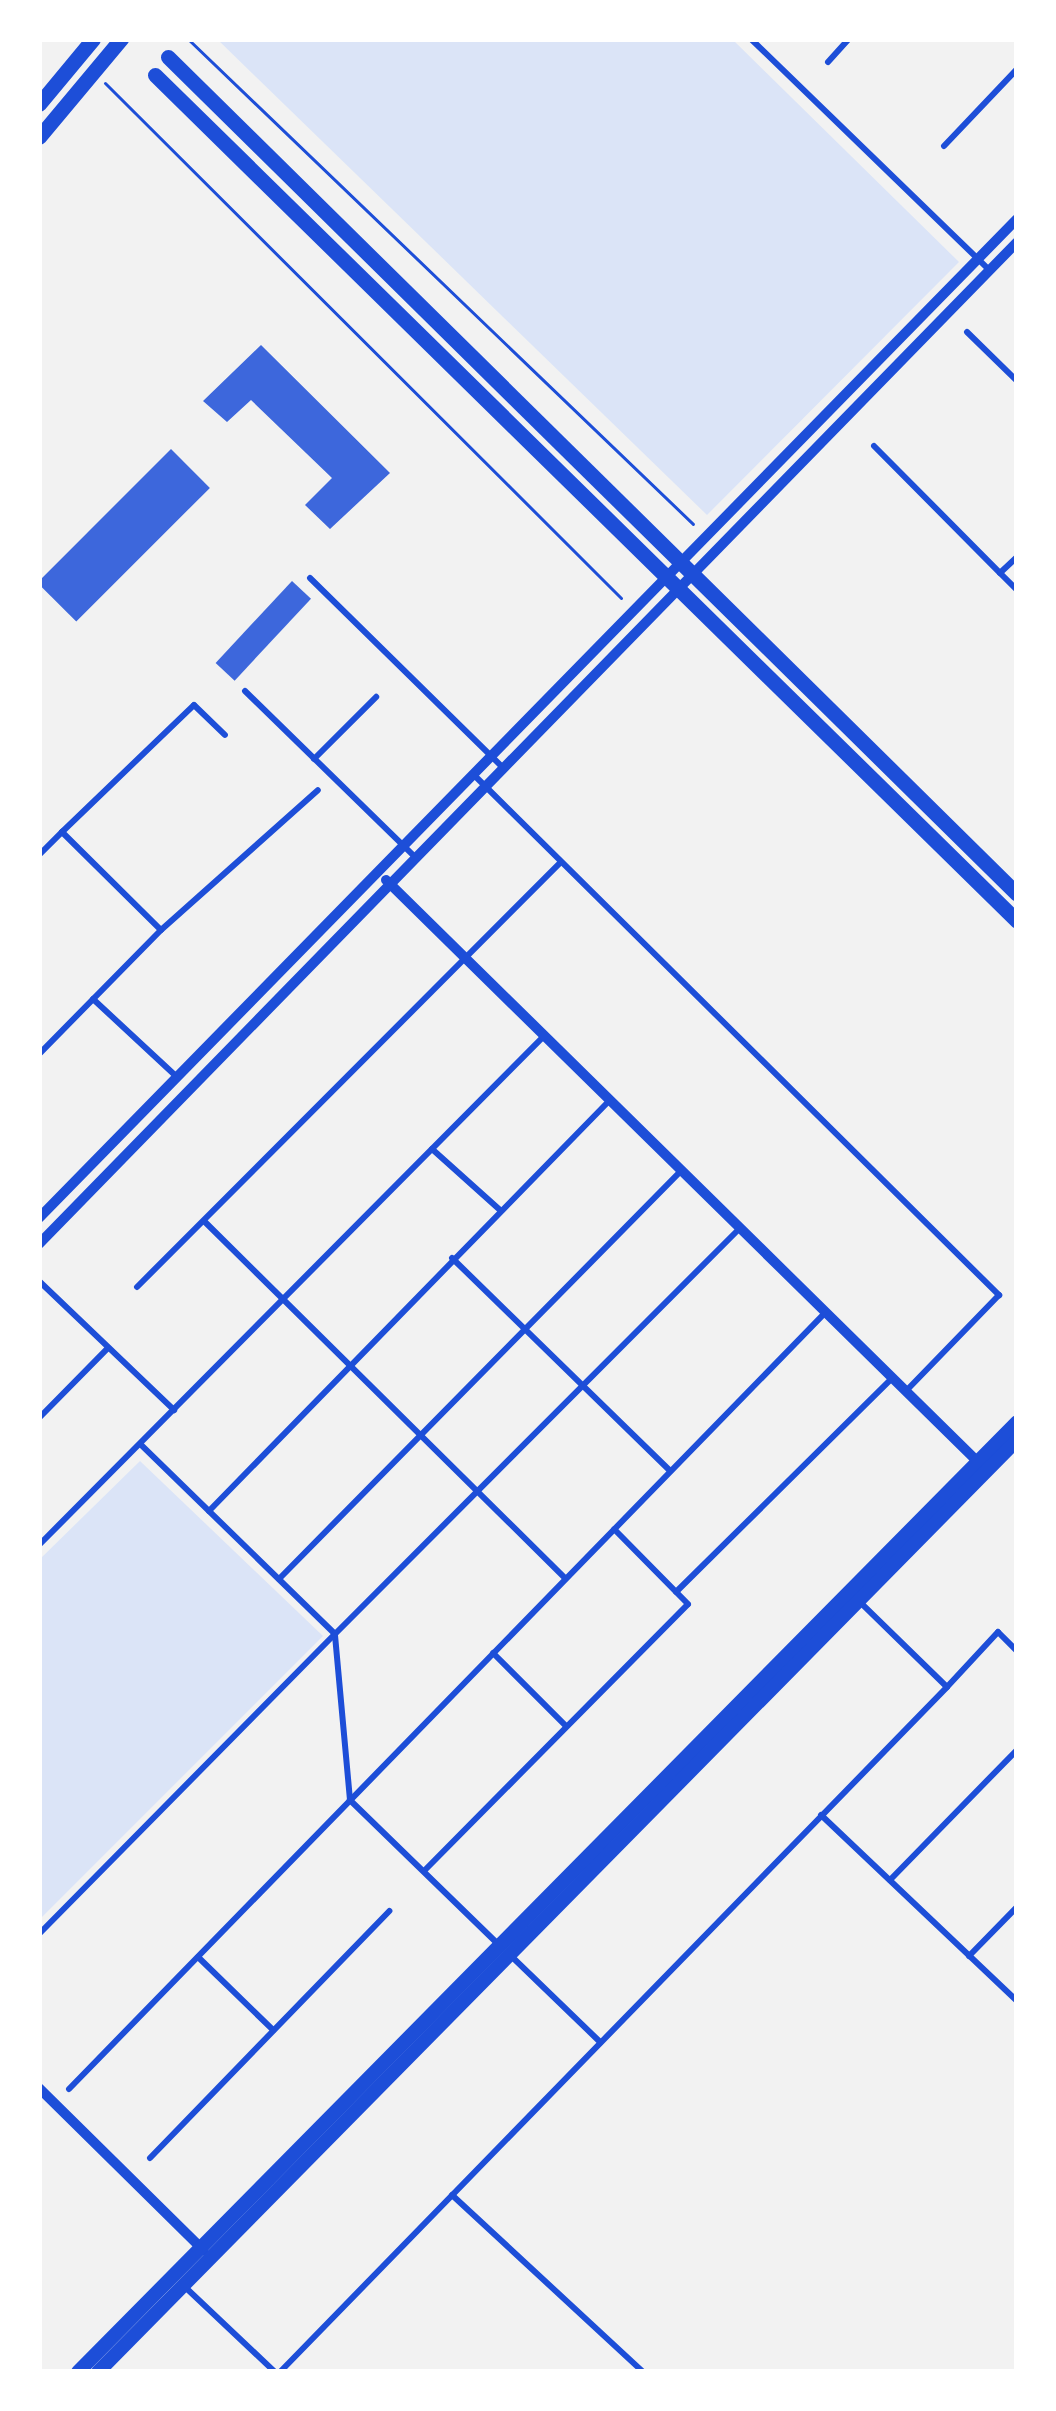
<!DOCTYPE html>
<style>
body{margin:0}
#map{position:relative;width:1056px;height:2411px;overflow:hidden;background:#f2f2f2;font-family:"Titillium Web",sans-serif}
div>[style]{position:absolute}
.green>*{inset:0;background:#dbe4f7}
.building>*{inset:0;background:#3d67dc;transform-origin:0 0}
.path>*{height:3px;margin:-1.5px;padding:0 1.5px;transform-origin:1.5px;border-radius:1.5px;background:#1d4ed8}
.service>*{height:6px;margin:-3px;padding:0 3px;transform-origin:3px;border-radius:3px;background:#1d4ed8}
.minor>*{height:10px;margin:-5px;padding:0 5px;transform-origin:5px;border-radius:5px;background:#1d4ed8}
.tertiary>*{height:14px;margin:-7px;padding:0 7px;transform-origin:7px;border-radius:7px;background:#1d4ed8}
.secondary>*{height:15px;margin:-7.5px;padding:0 7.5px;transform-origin:7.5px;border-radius:7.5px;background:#1d4ed8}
span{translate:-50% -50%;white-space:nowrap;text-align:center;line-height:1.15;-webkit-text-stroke:12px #fff;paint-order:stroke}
.frame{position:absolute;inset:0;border:42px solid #fff;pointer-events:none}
</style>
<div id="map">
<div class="green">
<i style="clip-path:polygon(217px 39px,732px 39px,959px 262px,707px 515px)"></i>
<i style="clip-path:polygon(140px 1461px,323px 1636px,39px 1920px,39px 1560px)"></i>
</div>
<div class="building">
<i style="clip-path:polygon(261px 345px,390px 473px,330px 529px,305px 505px,332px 478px,251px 400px,227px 422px,203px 401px)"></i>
<i style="left:171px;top:449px;width:55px;height:189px;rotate:45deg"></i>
<i style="left:292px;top:581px;width:26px;height:112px;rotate:43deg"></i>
</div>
<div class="path">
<i style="left:188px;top:39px;width:700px;rotate:43.84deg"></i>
<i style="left:105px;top:83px;width:729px;rotate:44.94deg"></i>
</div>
<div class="service">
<i style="left:751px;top:39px;width:332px;rotate:44.1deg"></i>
<i style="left:828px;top:62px;width:31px;rotate:-48deg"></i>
<i style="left:944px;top:146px;width:106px;rotate:-46.5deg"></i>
<i style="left:967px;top:332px;width:70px;rotate:44.4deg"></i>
<i style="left:874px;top:446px;width:179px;rotate:45.2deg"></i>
<i style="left:1017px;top:557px;width:23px;rotate:137deg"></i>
<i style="left:1000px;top:573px;width:24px;rotate:45deg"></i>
<i style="left:310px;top:578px;width:269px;rotate:44.5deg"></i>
<i style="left:245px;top:691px;width:236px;rotate:44.3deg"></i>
<i style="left:314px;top:759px;width:88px;rotate:-45deg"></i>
<i style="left:475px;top:776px;width:738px;rotate:44.73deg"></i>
<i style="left:999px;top:1295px;width:134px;rotate:134.1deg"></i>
<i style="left:62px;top:832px;width:183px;rotate:-43.9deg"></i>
<i style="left:194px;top:705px;width:43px;rotate:44.1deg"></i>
<i style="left:39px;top:855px;width:33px;rotate:-45deg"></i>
<i style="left:62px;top:832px;width:139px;rotate:44.7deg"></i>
<i style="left:161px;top:930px;width:174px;rotate:134.5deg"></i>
<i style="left:161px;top:930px;width:210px;rotate:-41.7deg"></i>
<i style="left:93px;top:999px;width:115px;rotate:42.9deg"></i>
<i style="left:432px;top:1149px;width:91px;rotate:41.9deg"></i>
<i style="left:205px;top:1222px;width:506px;rotate:44.68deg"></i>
<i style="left:452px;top:1258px;width:305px;rotate:44.3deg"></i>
<i style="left:39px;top:1281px;width:187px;rotate:43.7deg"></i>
<i style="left:137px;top:1287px;width:599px;rotate:-45.07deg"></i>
<i style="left:39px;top:1418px;width:98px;rotate:-45.4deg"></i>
<i style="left:209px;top:1511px;width:570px;rotate:-45.71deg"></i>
<i style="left:39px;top:1545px;width:713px;rotate:-45.23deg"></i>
<i style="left:279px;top:1579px;width:570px;rotate:-45.43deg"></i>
<i style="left:676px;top:1592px;width:303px;rotate:-44.7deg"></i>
<i style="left:493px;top:1653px;width:103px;rotate:45deg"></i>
<i style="left:947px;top:1687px;width:75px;rotate:-47.2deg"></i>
<i style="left:998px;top:1632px;width:27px;rotate:45deg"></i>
<i style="left:821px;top:1815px;width:270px;rotate:43.5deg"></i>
<i style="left:424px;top:1871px;width:375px;rotate:-45.3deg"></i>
<i style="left:688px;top:1604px;width:105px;rotate:-134.6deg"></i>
<i style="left:890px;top:1880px;width:182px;rotate:-45.7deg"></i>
<i style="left:39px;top:1934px;width:421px;rotate:-45.4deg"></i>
<i style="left:335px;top:1634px;width:272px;rotate:-135.7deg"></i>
<i style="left:499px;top:1945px;width:208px;rotate:-135.8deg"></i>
<i style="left:350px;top:1800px;width:167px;rotate:-95.2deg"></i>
<i style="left:335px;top:1634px;width:571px;rotate:-45.07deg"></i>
<i style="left:509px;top:1954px;width:127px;rotate:44deg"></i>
<i style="left:969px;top:1956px;width:69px;rotate:-45.6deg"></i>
<i style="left:198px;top:1957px;width:105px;rotate:44.2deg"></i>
<i style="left:69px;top:2089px;width:1082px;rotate:-45.75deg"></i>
<i style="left:150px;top:2158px;width:344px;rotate:-45.9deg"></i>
<i style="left:452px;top:2195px;width:260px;rotate:42.8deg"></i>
<i style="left:184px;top:2286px;width:125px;rotate:43.4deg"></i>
<i style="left:280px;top:2372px;width:956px;rotate:-45.76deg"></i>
<i style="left:947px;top:1687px;width:124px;rotate:-135.7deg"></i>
</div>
<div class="minor">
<i style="left:386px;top:880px;width:833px;rotate:44.51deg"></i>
<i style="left:39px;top:1218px;width:1398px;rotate:-45.61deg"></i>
<i style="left:39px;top:1244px;width:1400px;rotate:-45.69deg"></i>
<i style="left:39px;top:2088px;width:231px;rotate:44.6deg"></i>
</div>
<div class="tertiary">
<i style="left:78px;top:2372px;width:1336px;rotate:-45.33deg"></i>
<i style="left:98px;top:2372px;width:1309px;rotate:-45.4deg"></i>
</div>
<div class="secondary">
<i style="left:168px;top:57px;width:1192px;rotate:44.59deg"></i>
<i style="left:155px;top:75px;width:1208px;rotate:44.46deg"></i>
<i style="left:39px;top:104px;width:85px;rotate:-50.3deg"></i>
<i style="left:39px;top:137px;width:128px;rotate:-50.1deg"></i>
</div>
<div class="frame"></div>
</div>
